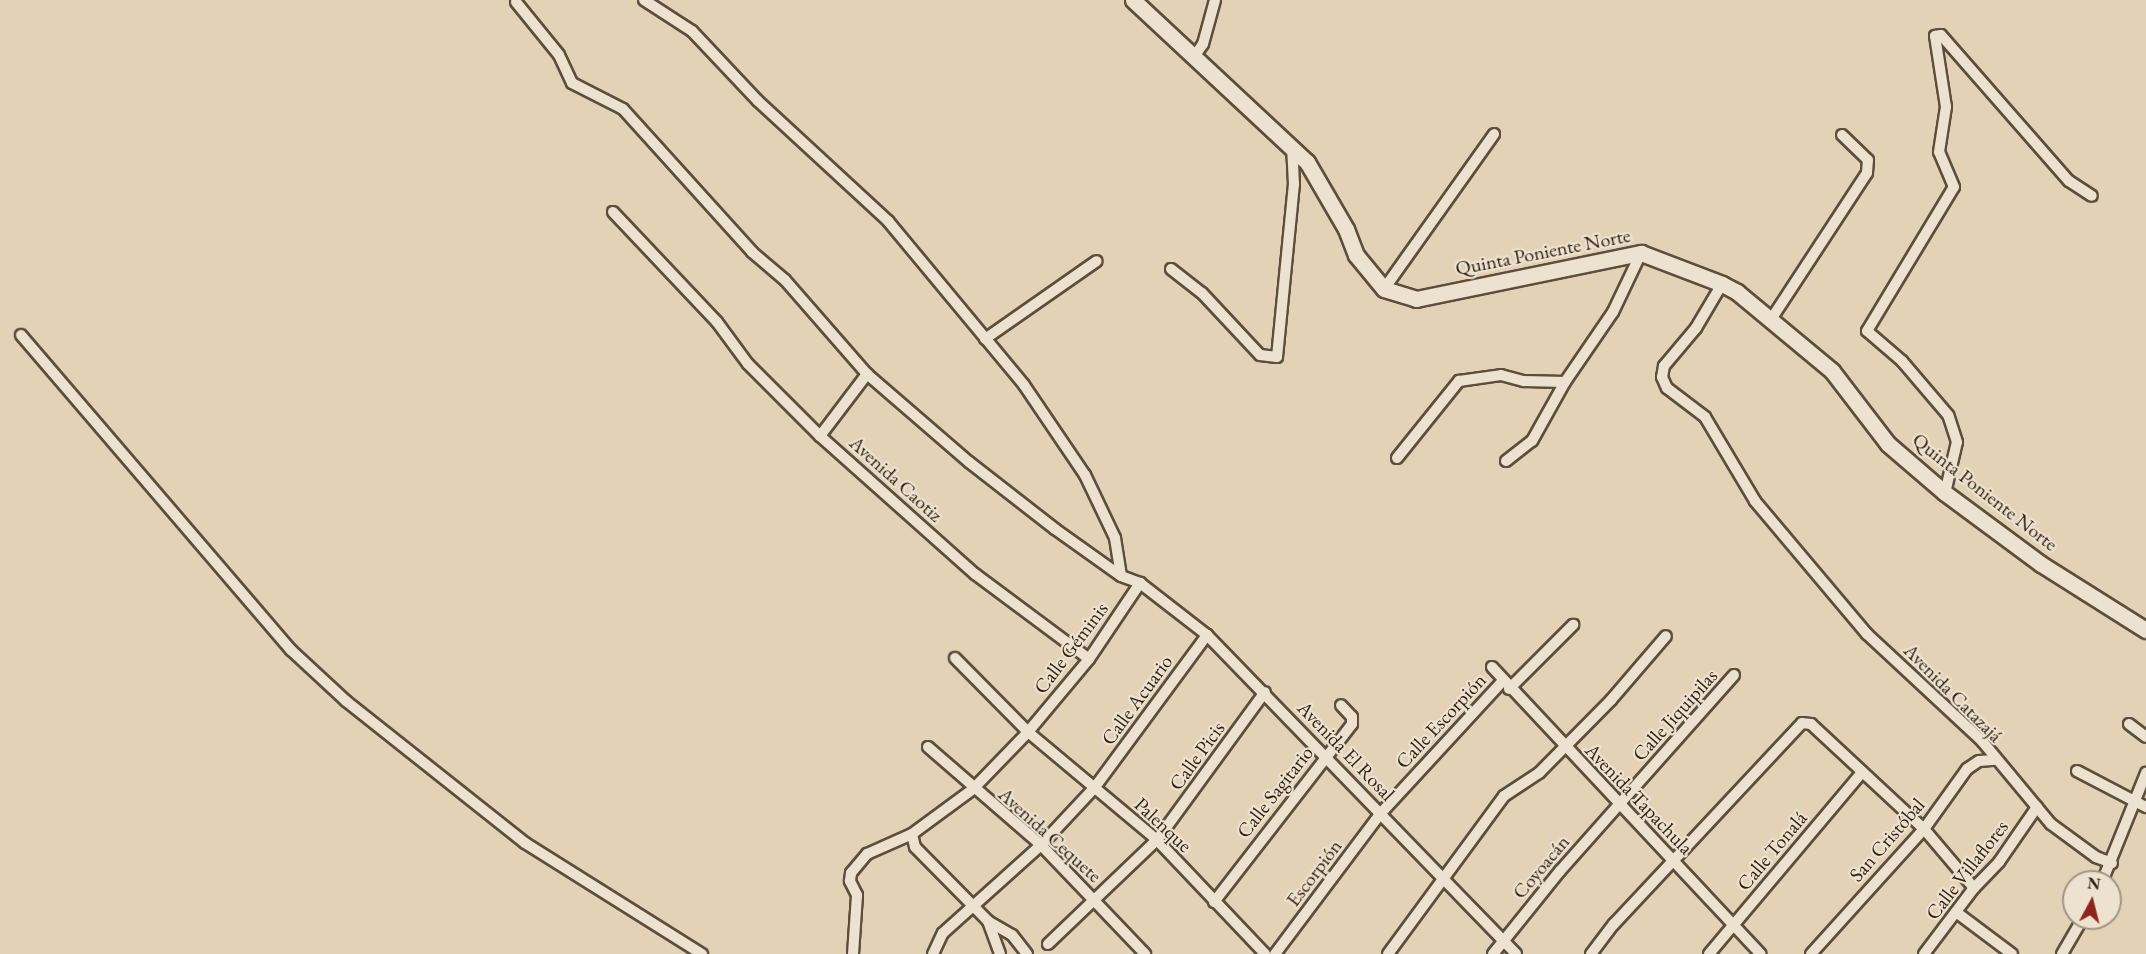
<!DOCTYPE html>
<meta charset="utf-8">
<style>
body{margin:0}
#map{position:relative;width:2146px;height:954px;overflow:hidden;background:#e3d2b6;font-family:"EB Garamond",serif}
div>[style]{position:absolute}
.roads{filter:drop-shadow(2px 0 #5c4e3c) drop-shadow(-2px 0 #5c4e3c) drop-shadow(0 2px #5c4e3c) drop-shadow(0 -2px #5c4e3c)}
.street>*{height:10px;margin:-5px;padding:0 5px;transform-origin:5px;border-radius:5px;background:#ede2d0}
.secondary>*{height:15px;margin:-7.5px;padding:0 7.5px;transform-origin:7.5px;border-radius:7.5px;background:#ede2d0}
span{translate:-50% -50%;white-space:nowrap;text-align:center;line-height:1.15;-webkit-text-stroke:4.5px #ede2d0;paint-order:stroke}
.street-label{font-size:20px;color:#2f2213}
.north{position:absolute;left:2062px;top:870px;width:60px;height:60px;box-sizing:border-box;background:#ede2d0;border:2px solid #a19584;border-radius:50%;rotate:7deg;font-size:16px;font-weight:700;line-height:24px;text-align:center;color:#2f2213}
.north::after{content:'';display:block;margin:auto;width:21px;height:27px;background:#8f2418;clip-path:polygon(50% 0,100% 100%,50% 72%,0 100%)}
</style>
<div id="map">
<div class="roads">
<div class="street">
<i style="left:644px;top:0;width:57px;rotate:32.9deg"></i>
<i style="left:692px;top:31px;width:96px;rotate:46.7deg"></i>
<i style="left:758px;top:101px;width:177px;rotate:42.7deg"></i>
<i style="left:888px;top:221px;width:213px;rotate:50.3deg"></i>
<i style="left:1024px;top:385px;width:109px;rotate:55.9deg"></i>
<i style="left:1085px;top:475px;width:70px;rotate:64.5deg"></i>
<i style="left:1115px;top:538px;width:38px;rotate:81deg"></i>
<i style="left:516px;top:2px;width:68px;rotate:50.9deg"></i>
<i style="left:559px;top:55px;width:31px;rotate:65deg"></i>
<i style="left:572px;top:83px;width:57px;rotate:27deg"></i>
<i style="left:623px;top:109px;width:193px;rotate:47.9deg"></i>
<i style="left:752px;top:252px;width:43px;rotate:40.3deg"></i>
<i style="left:785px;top:280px;width:125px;rotate:48.9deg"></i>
<i style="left:867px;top:374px;width:135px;rotate:40.8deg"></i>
<i style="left:969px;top:462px;width:109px;rotate:37.9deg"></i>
<i style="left:1055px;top:529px;width:81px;rotate:35.5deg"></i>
<i style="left:1121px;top:576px;width:20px;rotate:20deg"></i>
<i style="left:1140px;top:583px;width:85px;rotate:37.8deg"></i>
<i style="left:1207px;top:635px;width:444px;rotate:45.9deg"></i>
<i style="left:1196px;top:54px;width:12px;rotate:-55deg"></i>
<i style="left:1203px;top:44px;width:46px;rotate:-74.7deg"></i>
<i style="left:613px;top:212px;width:151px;rotate:46.6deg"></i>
<i style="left:717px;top:322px;width:52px;rotate:53.6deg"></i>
<i style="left:748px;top:364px;width:102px;rotate:45deg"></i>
<i style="left:820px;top:436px;width:208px;rotate:41.7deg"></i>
<i style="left:975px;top:574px;width:142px;rotate:36.7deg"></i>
<i style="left:1171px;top:269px;width:39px;rotate:38deg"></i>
<i style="left:1202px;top:293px;width:85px;rotate:46.9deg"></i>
<i style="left:1260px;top:355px;width:17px;rotate:7deg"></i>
<i style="left:1277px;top:357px;width:174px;rotate:-84.4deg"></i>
<i style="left:1294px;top:184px;width:37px;rotate:-93deg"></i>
<i style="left:1722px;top:284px;width:51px;rotate:120.6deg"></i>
<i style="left:1696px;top:328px;width:50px;rotate:130.1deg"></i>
<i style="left:1664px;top:366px;width:11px;rotate:100deg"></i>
<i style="left:1662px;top:377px;width:12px;rotate:66deg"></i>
<i style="left:1667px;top:388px;width:48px;rotate:37.3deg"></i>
<i style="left:1705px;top:417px;width:98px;rotate:59.2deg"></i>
<i style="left:1755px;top:501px;width:174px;rotate:49.9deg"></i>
<i style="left:1867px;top:634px;width:157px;rotate:42.9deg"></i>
<i style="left:1982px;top:741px;width:108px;rotate:50.3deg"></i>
<i style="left:2051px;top:824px;width:56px;rotate:36.3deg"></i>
<i style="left:2096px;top:857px;width:17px;rotate:21deg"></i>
<i style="left:1384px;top:289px;width:190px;rotate:-54.6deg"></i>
<i style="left:1770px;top:321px;width:177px;rotate:-56.8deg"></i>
<i style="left:1867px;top:173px;width:13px;rotate:-86deg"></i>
<i style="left:1868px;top:160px;width:36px;rotate:-136deg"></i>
<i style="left:21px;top:335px;width:415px;rotate:49.4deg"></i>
<i style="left:291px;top:650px;width:75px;rotate:42.8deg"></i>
<i style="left:346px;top:701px;width:228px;rotate:38.4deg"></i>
<i style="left:525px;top:843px;width:209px;rotate:32.1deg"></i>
<i style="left:985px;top:339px;width:136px;rotate:-34.9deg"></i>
<i style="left:820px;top:436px;width:78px;rotate:-52.8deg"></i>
<i style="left:1397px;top:458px;width:99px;rotate:-51.2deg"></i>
<i style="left:1459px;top:381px;width:42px;rotate:-8.1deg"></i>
<i style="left:1501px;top:375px;width:24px;rotate:15deg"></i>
<i style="left:1524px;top:381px;width:41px;rotate:1.4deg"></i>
<i style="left:1506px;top:461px;width:33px;rotate:-38deg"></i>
<i style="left:1532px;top:441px;width:68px;rotate:-60.8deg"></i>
<i style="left:1565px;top:382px;width:85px;rotate:-55.6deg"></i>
<i style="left:1613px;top:312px;width:65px;rotate:-64.6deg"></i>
<i style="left:1945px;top:493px;width:52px;rotate:-76.8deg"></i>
<i style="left:1957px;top:442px;width:28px;rotate:-108deg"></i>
<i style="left:1948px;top:415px;width:71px;rotate:-130.4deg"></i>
<i style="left:1902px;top:361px;width:46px;rotate:-139.4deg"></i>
<i style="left:1867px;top:331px;width:168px;rotate:-58.9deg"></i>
<i style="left:1954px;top:187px;width:38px;rotate:-113deg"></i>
<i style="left:1939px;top:152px;width:46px;rotate:-81.2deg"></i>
<i style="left:1946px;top:107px;width:72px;rotate:-98.8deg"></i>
<i style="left:1935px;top:36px;width:6px;rotate:-9deg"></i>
<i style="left:1941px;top:35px;width:194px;rotate:48.8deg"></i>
<i style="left:2069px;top:181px;width:27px;rotate:33deg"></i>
<i style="left:955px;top:658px;width:104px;rotate:45.4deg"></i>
<i style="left:1028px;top:732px;width:168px;rotate:39.9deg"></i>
<i style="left:1157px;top:840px;width:157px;rotate:46.5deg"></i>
<i style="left:1492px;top:667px;width:393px;rotate:46.9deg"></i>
<i style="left:1509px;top:689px;width:91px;rotate:-45deg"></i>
<i style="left:2129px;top:724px;width:21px;rotate:37deg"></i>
<i style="left:928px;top:747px;width:150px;rotate:40.9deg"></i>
<i style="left:1041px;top:845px;width:151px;rotate:46.3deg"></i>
<i style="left:2077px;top:771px;width:78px;rotate:27.6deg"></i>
<i style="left:2102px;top:882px;width:118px;rotate:-68deg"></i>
<i style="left:1214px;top:902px;width:225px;rotate:-52.2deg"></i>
<i style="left:1352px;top:724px;width:7px;rotate:-90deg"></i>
<i style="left:1352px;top:717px;width:16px;rotate:-133deg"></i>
<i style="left:1956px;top:912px;width:70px;rotate:36.9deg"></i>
<i style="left:988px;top:921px;width:35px;rotate:70deg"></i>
<i style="left:1048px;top:944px;width:151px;rotate:-43.7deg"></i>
<i style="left:1157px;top:840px;width:183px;rotate:-53.9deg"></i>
<i style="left:853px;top:954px;width:59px;rotate:-86.1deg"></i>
<i style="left:857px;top:895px;width:16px;rotate:-117deg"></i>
<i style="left:850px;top:881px;width:8px;rotate:-83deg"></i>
<i style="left:851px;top:873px;width:25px;rotate:-50deg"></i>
<i style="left:867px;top:854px;width:49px;rotate:-24deg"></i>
<i style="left:933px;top:954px;width:23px;rotate:-65deg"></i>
<i style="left:943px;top:933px;width:132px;rotate:-41.9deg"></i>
<i style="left:1041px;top:845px;width:79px;rotate:-47deg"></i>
<i style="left:1095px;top:787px;width:189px;rotate:-53.6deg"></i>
<i style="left:1027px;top:954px;width:24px;rotate:-128deg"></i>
<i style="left:1012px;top:935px;width:28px;rotate:-150deg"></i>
<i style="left:988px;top:921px;width:104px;rotate:-134.6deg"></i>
<i style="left:915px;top:847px;width:13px;rotate:-103deg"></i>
<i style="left:912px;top:834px;width:76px;rotate:-36.4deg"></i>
<i style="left:973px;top:789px;width:79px;rotate:-46deg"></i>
<i style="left:1028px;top:732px;width:95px;rotate:-50.1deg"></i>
<i style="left:1089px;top:659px;width:92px;rotate:-56.1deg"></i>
<i style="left:1275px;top:954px;width:176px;rotate:-53.1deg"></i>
<i style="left:1381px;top:813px;width:180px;rotate:-47.3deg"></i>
<i style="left:1388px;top:954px;width:196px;rotate:-53.7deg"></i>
<i style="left:1504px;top:796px;width:42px;rotate:-33.3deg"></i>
<i style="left:1539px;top:773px;width:103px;rotate:-45.4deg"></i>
<i style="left:1611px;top:700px;width:84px;rotate:-49.3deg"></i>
<i style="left:1493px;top:954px;width:107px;rotate:-51.1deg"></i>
<i style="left:1560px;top:871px;width:262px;rotate:-48.4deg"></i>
<i style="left:1591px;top:954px;width:38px;rotate:-53deg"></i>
<i style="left:1614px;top:924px;width:275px;rotate:-46.9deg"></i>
<i style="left:1802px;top:723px;width:9px;rotate:6deg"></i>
<i style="left:1811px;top:724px;width:154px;rotate:42.9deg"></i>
<i style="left:1924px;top:829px;width:77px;rotate:49.7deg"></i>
<i style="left:1709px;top:954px;width:238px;rotate:-49.9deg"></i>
<i style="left:1811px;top:954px;width:169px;rotate:-47.9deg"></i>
<i style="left:1924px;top:829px;width:74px;rotate:-54.4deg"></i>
<i style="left:1967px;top:769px;width:14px;rotate:-34deg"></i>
<i style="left:1979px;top:761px;width:16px;rotate:-4deg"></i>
<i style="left:1924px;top:954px;width:83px;rotate:-52.9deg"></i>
<i style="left:1974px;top:888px;width:36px;rotate:-46deg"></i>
<i style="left:1999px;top:862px;width:67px;rotate:-55.4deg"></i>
<i style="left:2062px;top:954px;width:42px;rotate:-59.7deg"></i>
</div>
<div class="secondary">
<i style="left:1133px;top:0;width:238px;rotate:43deg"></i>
<i style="left:1307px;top:162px;width:78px;rotate:59.8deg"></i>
<i style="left:1346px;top:229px;width:28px;rotate:69deg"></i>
<i style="left:1356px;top:255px;width:44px;rotate:50.5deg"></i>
<i style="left:1384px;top:289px;width:34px;rotate:17deg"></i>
<i style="left:1416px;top:299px;width:230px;rotate:-11.6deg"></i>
<i style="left:1641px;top:253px;width:87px;rotate:20.9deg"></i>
<i style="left:1722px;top:284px;width:17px;rotate:28deg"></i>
<i style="left:1737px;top:292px;width:124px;rotate:39.7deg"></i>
<i style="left:1832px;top:371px;width:92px;rotate:52.5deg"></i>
<i style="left:1888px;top:444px;width:75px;rotate:40.7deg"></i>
<i style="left:1945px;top:493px;width:119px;rotate:36.5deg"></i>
<i style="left:2041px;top:564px;width:124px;rotate:32.2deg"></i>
</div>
</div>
<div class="street-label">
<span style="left:1543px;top:252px;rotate:-11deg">Quinta Poniente Norte</span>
<span style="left:896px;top:479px;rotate:42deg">Avenida Caotiz</span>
<span style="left:1985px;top:492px;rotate:38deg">Quinta Poniente Norte</span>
<span style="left:1071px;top:648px;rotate:-53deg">Calle Géminis</span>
<span style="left:1953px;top:693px;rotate:45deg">Avenida Catazajá</span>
<span style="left:1137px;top:700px;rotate:-54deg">Calle Acuario</span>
<span style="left:1675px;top:715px;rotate:-48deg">Calle Jiquipilas</span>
<span style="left:1441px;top:721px;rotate:-47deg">Calle Escorpión</span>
<span style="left:1346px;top:751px;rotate:46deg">Avenida El Rosal</span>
<span style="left:1197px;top:756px;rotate:-54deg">Calle Picis</span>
<span style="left:1275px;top:792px;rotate:-52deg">Calle Sagitario</span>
<span style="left:1639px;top:799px;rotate:46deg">Avenida Tapachula</span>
<span style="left:1163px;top:825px;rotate:43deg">Palenque</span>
<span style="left:1050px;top:835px;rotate:42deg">Avenida Cequete</span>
<span style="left:1887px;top:840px;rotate:-49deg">San Cristóbal</span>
<span style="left:1772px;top:851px;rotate:-50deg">Calle Tonalá</span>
<span style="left:1541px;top:867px;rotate:-50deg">Coyoacán</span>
<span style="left:1967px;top:870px;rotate:-52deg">Calle Villaflores</span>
<span style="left:1314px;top:873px;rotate:-53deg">Escorpión</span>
</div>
<div class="north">N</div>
</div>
